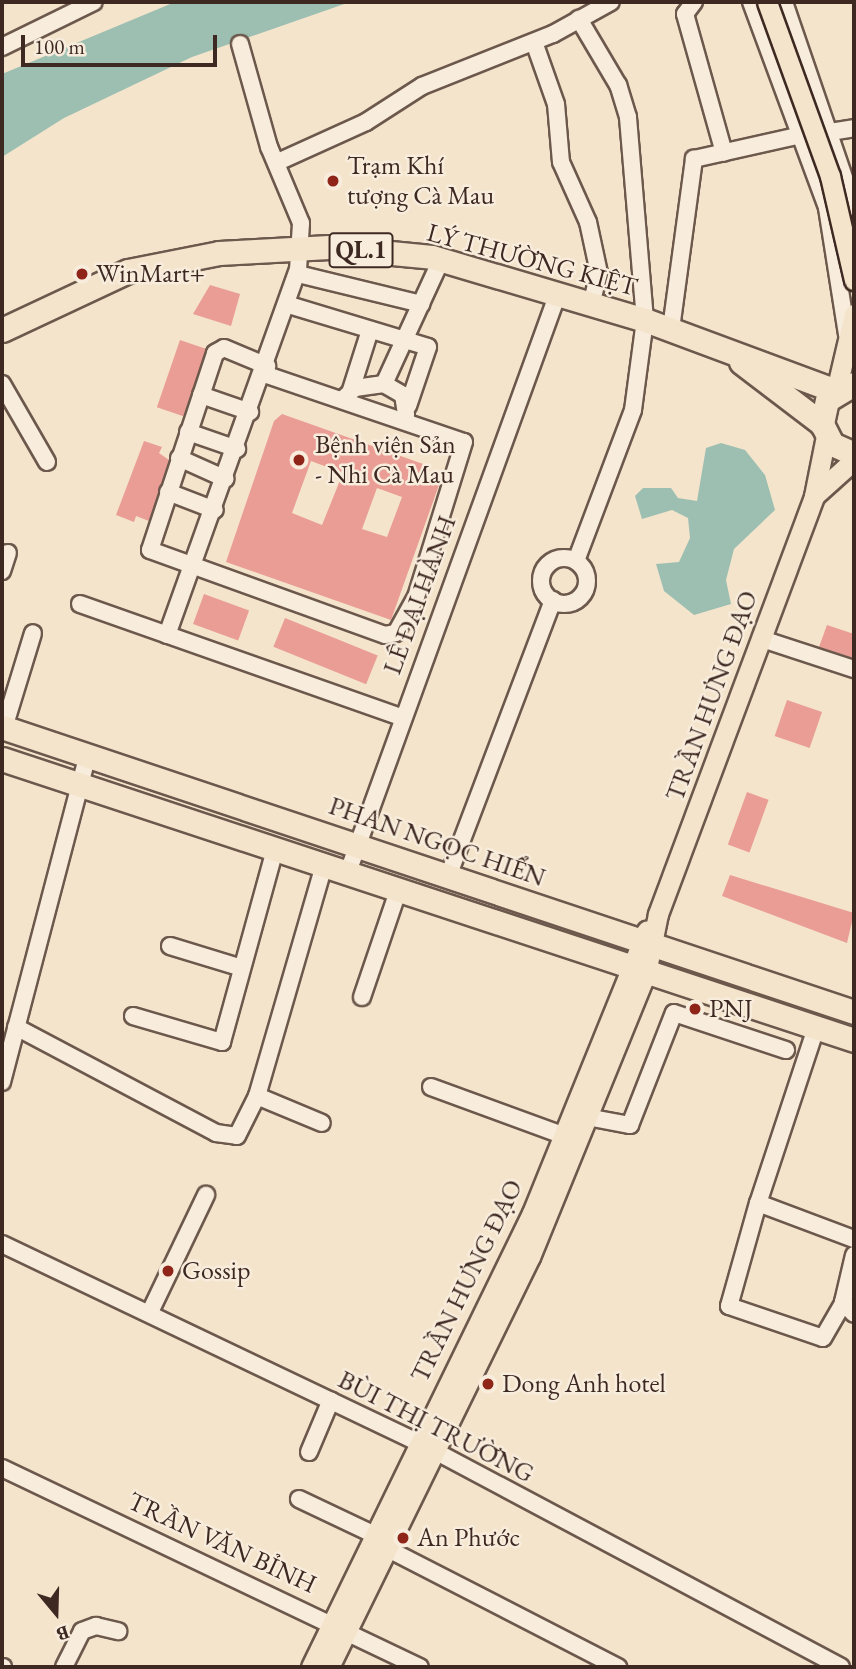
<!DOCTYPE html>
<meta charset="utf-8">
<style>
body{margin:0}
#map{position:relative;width:856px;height:1669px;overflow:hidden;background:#f4e4cb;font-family:"EB Garamond",serif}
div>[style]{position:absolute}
.water>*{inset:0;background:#9cbfb2}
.building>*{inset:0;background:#ea9d95;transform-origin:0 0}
.roads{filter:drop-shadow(2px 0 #6c584c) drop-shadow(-2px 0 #6c584c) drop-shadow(0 2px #6c584c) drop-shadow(0 -2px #6c584c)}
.minor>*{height:16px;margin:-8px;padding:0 8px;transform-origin:8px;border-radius:8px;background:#f8eddd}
.minor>.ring{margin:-8px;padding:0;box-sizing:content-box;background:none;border:16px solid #f8eddd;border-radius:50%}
.major>*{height:19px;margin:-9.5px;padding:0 9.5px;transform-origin:9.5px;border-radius:9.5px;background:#f4e4cb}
.highway>*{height:23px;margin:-11.5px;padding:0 11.5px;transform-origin:11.5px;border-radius:11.5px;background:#f4e4cb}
.bridges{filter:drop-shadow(2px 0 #3e2922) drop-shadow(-2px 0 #3e2922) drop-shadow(0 2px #3e2922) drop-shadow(0 -2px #3e2922)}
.major-bridge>*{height:19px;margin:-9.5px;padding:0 9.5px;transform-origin:9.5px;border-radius:9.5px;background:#f4e4cb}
.dots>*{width:19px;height:19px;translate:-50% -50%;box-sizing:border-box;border:4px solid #f8eddd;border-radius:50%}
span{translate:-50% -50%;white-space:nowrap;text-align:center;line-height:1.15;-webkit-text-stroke:5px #f8eddd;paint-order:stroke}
.shield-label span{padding:2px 5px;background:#f8eddd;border:2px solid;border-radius:5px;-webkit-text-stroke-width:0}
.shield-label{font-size:24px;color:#3e2922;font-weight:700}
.poi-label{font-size:26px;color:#3e2922}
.left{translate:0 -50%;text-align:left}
.street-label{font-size:26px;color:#3e2922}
.frame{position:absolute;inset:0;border:4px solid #3e2922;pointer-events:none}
.north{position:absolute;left:21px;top:1578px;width:70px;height:70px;-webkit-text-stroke:5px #f8eddd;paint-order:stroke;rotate:161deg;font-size:19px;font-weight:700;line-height:28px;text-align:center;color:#3e2922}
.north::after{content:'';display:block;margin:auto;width:24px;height:32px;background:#3e2922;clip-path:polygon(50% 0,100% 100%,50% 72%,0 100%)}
.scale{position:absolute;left:21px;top:35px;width:196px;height:32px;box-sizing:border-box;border:4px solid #3e2922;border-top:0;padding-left:9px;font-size:21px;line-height:24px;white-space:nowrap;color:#3e2922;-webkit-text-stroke:5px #f8eddd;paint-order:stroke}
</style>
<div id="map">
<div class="water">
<i style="clip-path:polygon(175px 2px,350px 2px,192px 57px,64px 118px,2px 157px,2px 74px)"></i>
<i style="clip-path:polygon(721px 443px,745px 450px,765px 475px,775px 510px,734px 549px,726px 580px,731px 604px,694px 615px,664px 591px,656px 564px,679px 562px,690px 538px,688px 518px,672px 510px,642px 519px,635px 496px,643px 488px,671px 488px,678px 498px,697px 501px,706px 448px)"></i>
</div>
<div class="building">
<i style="clip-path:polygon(210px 285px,240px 294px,231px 326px,193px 314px)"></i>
<i style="left:180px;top:340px;width:28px;height:71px;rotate:19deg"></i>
<i style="clip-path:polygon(evenodd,282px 414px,426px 465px,422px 478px,439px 485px,391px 620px,226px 562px,274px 421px,282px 414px,311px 461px,343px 473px,322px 525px,292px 513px,311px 461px,282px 414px,377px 488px,402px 497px,387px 537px,362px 529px,377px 488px)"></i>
<i style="clip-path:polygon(144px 441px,162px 447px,159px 453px,169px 460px,149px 521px,136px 516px,134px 522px,116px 515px)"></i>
<i style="left:204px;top:594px;width:48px;height:32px;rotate:20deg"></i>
<i style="left:285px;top:618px;width:100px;height:31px;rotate:22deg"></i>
<i style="clip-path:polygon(827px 625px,854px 634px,854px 658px,819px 647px)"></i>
<i style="left:787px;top:700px;width:37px;height:38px;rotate:19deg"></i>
<i style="left:747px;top:792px;width:23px;height:56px;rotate:20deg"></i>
<i style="clip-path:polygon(730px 875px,854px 913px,847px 943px,722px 896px)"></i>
</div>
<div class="roads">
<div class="minor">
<i style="left:694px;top:2px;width:15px;rotate:127deg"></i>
<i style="left:685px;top:14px;width:144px;rotate:74.3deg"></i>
<i style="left:751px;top:2px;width:220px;rotate:69.7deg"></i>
<i style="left:827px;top:208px;width:128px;rotate:81deg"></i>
<i style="left:784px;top:2px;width:217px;rotate:71.1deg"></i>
<i style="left:534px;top:42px;width:66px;rotate:70.5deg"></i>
<i style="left:556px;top:104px;width:58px;rotate:85.1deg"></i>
<i style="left:561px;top:162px;width:66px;rotate:65.8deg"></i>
<i style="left:588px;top:222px;width:52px;rotate:77.8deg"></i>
<i style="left:599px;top:273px;width:33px;rotate:104deg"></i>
<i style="left:2px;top:47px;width:102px;rotate:-26.1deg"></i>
<i style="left:830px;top:132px;width:24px;rotate:-9deg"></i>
<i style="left:280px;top:161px;width:94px;rotate:-24.4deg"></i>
<i style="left:366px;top:122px;width:67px;rotate:-32.7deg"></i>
<i style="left:422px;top:86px;width:141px;rotate:-21.7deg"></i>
<i style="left:553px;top:34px;width:66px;rotate:-28.9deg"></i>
<i style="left:298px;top:274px;width:127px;rotate:13.7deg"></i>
<i style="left:289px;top:305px;width:145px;rotate:16.8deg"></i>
<i style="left:428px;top:347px;width:62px;rotate:108.7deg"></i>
<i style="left:671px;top:329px;width:172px;rotate:-82.3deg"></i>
<i style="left:694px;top:159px;width:110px;rotate:-12.6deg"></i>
<i style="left:264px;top:374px;width:211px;rotate:18.8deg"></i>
<i style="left:464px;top:442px;width:162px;rotate:107.2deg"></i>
<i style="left:416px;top:597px;width:41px;rotate:119.1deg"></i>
<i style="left:396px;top:633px;width:11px;rotate:170deg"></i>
<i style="left:385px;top:635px;width:250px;rotate:-160.1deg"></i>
<i style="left:150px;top:550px;width:207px;rotate:-71.7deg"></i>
<i style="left:215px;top:353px;width:10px;rotate:-29deg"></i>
<i style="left:224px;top:348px;width:47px;rotate:22.7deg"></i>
<i style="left:2px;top:384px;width:90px;rotate:60deg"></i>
<i style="left:384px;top:384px;width:22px;rotate:30deg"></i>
<i style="left:403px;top:395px;width:20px;rotate:81deg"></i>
<i style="left:351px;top:390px;width:63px;rotate:-72.4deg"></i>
<i style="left:201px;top:395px;width:52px;rotate:19.1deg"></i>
<i style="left:343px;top:399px;width:16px;rotate:-43deg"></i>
<i style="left:355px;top:388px;width:29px;rotate:-8deg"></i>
<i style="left:384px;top:384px;width:136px;rotate:-65.3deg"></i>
<i style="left:188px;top:432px;width:52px;rotate:19.1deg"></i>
<i style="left:179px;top:458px;width:51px;rotate:24.1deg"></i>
<i style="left:168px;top:492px;width:50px;rotate:21deg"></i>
<i class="ring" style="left:541px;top:558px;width:30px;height:30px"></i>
<i style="left:576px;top:561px;width:161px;rotate:-69.3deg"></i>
<i style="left:633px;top:410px;width:91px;rotate:-82.4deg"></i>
<i style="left:645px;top:320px;width:204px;rotate:-94.8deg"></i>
<i style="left:628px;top:117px;width:34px;rotate:-107deg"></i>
<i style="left:618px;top:85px;width:77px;rotate:-120.6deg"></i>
<i style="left:2px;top:571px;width:19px;rotate:-72deg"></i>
<i style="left:80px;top:604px;width:340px;rotate:19.4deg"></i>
<i style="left:167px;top:635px;width:388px;rotate:-70.3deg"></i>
<i style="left:298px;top:270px;width:47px;rotate:-86.3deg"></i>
<i style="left:301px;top:223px;width:82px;rotate:-112.8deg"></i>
<i style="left:269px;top:147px;width:107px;rotate:-105.7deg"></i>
<i style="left:762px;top:639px;width:97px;rotate:18.1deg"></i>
<i style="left:4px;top:728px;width:99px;rotate:-73deg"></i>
<i style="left:348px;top:872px;width:613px;rotate:-70.06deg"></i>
<i style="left:449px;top:874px;width:293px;rotate:-69.2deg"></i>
<i style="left:170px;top:946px;width:75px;rotate:17deg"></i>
<i style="left:362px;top:997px;width:112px;rotate:-71.2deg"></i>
<i style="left:133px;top:1016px;width:93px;rotate:16.3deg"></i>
<i style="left:222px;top:1042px;width:200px;rotate:-74.6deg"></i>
<i style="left:16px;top:1027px;width:226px;rotate:27.9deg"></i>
<i style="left:216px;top:1133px;width:21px;rotate:8deg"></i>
<i style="left:237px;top:1136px;width:45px;rotate:-63.4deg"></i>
<i style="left:257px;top:1096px;width:240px;rotate:-73.8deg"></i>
<i style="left:816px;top:1028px;width:184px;rotate:108.3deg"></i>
<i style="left:758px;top:1203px;width:103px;rotate:20.6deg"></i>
<i style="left:2px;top:1082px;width:339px;rotate:-75.3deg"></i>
<i style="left:431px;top:1087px;width:140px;rotate:20.1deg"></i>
<i style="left:257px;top:1096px;width:70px;rotate:22.6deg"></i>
<i style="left:587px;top:1117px;width:44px;rotate:10.5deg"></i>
<i style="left:630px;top:1125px;width:120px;rotate:-68.6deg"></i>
<i style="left:674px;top:1013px;width:118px;rotate:18.3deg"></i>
<i style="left:758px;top:1203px;width:107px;rotate:105.7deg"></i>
<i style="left:729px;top:1306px;width:99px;rotate:18.8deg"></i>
<i style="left:823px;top:1338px;width:39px;rotate:-60deg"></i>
<i style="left:2px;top:1244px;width:478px;rotate:25.5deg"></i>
<i style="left:433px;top:1450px;width:462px;rotate:28deg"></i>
<i style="left:854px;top:1255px;width:48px;rotate:103.2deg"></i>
<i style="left:843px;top:1302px;width:16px;rotate:47deg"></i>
<i style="left:150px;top:1312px;width:130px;rotate:-64.4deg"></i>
<i style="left:309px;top:1452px;width:56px;rotate:-67.1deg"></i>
<i style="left:2px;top:1468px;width:463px;rotate:25.5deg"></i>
<i style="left:299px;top:1499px;width:84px;rotate:25.3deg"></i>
<i style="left:388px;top:1549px;width:259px;rotate:27.2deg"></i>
<i style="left:2px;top:1667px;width:1px"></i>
<i style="left:64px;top:1667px;width:40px;rotate:-63.4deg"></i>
<i style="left:82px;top:1631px;width:15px;rotate:-20deg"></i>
<i style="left:96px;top:1626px;width:23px;rotate:13deg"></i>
</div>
<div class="major">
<i style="left:836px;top:391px;width:79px;rotate:-76.8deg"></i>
<i style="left:814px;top:496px;width:54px;rotate:-42deg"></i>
<i style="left:311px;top:1667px;width:505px;rotate:-64.04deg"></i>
<i style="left:532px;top:1213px;width:305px;rotate:-67.9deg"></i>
<i style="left:329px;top:1667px;width:457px;rotate:-63.9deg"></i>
<i style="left:530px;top:1257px;width:307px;rotate:-67.8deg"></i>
<i style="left:646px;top:973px;width:60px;rotate:-78.5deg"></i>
<i style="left:658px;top:914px;width:446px;rotate:-69.5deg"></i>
<i style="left:814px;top:496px;width:61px;rotate:-78.7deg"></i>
</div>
<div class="highway">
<i style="left:2px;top:330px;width:139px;rotate:-25.1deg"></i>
<i style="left:128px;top:271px;width:93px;rotate:-11.2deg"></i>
<i style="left:219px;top:253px;width:110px;rotate:-3.1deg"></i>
<i style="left:329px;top:247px;width:103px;rotate:5.5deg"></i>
<i style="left:432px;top:257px;width:222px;rotate:16.5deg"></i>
<i style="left:645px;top:320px;width:204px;rotate:20.4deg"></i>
<i style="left:741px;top:362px;width:102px;rotate:37.4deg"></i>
<i style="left:854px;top:384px;width:31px;rotate:149deg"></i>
<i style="left:827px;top:400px;width:25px;rotate:102deg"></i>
<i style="left:822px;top:424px;width:22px;rotate:63deg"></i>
<i style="left:832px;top:444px;width:24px;rotate:24deg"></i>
<i style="left:2px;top:727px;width:898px;rotate:18.5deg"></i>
<i style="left:2px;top:759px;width:897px;rotate:18.25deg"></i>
</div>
</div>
<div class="bridges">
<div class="major-bridge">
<i style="left:767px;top:2px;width:185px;rotate:70.1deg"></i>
<i style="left:830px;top:176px;width:107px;rotate:77deg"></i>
</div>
</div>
<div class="dots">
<i style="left:333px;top:181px;background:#8f2418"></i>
<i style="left:82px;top:274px;background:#8f2418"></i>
<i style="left:299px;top:460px;background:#8f2418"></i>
<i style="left:695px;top:1009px;background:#8f2418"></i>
<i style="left:168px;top:1271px;background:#8f2418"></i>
<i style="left:488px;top:1384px;background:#8f2418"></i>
<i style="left:403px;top:1538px;background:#8f2418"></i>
</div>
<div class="shield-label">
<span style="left:361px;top:250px">QL.1</span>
</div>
<div class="poi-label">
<span class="left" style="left:347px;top:181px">Trạm Khí<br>tượng Cà Mau</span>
<span class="left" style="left:96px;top:274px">WinMart+</span>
<span class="left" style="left:315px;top:460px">Bệnh viện Sản<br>- Nhi Cà Mau</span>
<span class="left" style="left:709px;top:1009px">PNJ</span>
<span class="left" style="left:182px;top:1271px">Gossip</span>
<span class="left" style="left:502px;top:1384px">Dong Anh hotel</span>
<span class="left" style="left:417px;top:1538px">An Phước</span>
</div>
<div class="street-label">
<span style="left:532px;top:260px;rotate:15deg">LÝ THƯỜNG KIỆT</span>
<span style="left:420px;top:595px;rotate:-70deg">LÊ ĐẠI HÀNH</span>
<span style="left:712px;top:696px;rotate:-70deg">TRẦN HƯNG ĐẠO</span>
<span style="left:437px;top:842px;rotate:19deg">PHAN NGỌC HIỂN</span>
<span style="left:467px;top:1281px;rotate:-64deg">TRẦN HƯNG ĐẠO</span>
<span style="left:436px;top:1427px;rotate:27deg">BÙI THỊ TRƯỜNG</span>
<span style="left:222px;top:1543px;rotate:25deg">TRẦN VĂN BỈNH</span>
</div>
<div class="frame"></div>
<div class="north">B</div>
<div class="scale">100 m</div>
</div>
